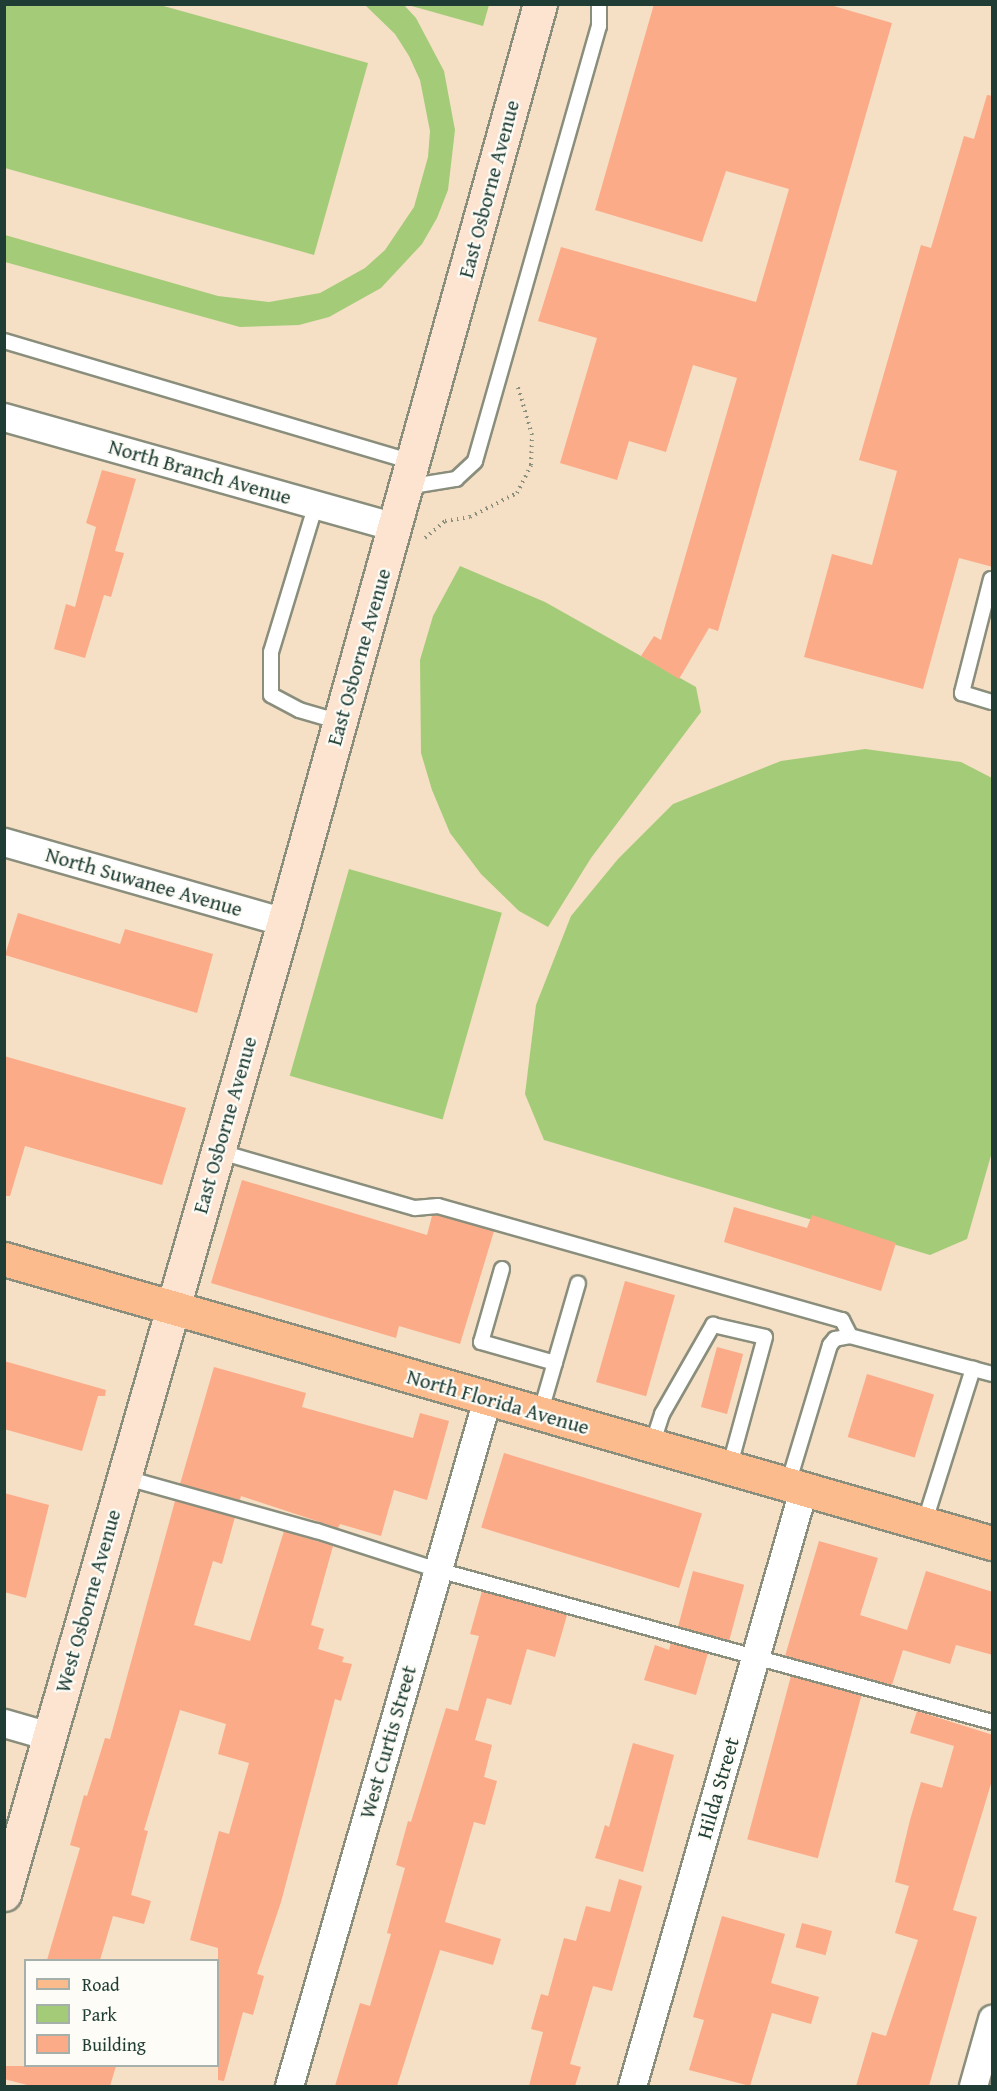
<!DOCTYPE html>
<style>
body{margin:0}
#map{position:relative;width:997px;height:2091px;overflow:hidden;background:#f5dfc5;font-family:"Gentium Book Plus",serif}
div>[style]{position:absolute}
.green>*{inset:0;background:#a4cc78;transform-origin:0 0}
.building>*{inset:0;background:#fcab89;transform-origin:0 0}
.path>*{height:4px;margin-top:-2px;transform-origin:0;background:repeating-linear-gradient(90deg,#8a8e7c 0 1.5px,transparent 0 6px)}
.roads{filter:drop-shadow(2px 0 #8a8e7c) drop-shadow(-2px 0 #8a8e7c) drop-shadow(0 2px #8a8e7c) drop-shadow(0 -2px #8a8e7c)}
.lane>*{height:14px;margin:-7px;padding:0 7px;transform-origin:7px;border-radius:7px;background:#fff}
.street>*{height:27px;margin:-13.5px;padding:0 13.5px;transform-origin:13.5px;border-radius:13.5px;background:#fff}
.secondary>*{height:33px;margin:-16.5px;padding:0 16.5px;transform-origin:16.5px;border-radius:16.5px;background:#fde4d1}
.primary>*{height:33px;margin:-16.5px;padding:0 16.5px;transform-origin:16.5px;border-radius:16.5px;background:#fbbb8c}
span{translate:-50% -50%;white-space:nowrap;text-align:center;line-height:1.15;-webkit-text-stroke:4.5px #fdfcf7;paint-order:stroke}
.street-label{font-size:21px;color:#1f3d34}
.frame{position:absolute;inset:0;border:6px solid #1f3d34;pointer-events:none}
.legend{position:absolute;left:24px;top:1959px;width:195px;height:108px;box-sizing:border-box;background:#fdfcf7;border:2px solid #a4b0a9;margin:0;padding:8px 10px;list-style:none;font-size:18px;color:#1f3d34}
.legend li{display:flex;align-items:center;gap:12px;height:30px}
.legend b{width:30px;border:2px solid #a4b0a9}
</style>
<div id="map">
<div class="green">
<i style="clip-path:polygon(4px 5px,160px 5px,368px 63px,314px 255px,5px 168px)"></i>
<i style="clip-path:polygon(365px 5px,404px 5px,416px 18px,444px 71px,455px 130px,448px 190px,437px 218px,422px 244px,381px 288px,329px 317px,299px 325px,240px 327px,5px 262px,5px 235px,218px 296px,269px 302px,320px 293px,365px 268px,385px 250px,414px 207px,428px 157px,430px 131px,420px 80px,409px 56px,395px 34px)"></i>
<i style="clip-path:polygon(408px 5px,489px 4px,489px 5px,483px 26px)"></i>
<i style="clip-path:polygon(460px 566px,545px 602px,696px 687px,701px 712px,591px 858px,548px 927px,519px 911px,481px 874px,450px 833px,432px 790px,421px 753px,420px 660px,433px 616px)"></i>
<i style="clip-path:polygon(865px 749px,961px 762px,992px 778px,992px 1152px,967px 1239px,930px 1255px,544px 1140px,525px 1094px,536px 1005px,571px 916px,618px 859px,673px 804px,781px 761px)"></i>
<i style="left:349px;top:869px;width:159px;height:215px;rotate:16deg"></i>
</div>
<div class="building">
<i style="clip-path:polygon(654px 4px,827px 4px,892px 23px,718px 631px,709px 628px,679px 679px,641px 656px,654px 636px,661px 640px,737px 378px,693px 365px,666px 452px,629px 441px,617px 480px,560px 463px,597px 338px,538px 321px,561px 247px,756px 302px,789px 189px,726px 171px,702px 242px,595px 210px)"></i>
<i style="clip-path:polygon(987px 95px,993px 96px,993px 567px,959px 558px,923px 689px,804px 657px,832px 554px,872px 565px,897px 471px,859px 460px,921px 245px,931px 248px,964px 136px,974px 139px)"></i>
<i style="clip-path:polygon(102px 470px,136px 479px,115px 551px,124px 553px,111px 597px,104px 595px,85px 658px,54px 649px,66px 604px,75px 607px,96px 527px,86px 523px)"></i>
<i style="clip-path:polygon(18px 913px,120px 944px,125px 929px,213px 954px,197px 1013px,5px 955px)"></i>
<i style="clip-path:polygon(4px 1056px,186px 1108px,162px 1185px,25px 1146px,10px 1196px,4px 1196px)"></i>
<i style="clip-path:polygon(242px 1180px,427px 1235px,432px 1216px,437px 1215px,494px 1231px,460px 1344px,399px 1326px,396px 1338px,211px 1283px)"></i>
<i style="clip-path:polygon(734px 1207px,807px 1228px,812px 1215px,896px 1243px,881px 1291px,724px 1242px)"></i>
<i style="left:625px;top:1281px;width:52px;height:105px;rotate:16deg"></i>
<i style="left:717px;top:1347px;width:27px;height:62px;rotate:15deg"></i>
<i style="clip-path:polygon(4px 1361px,106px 1390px,105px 1396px,98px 1396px,82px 1451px,4px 1429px)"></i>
<i style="clip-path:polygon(214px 1367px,306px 1393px,302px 1407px,413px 1438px,420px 1413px,449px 1421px,427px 1500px,394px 1490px,381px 1536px,340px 1524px,338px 1528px,241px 1496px,240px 1500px,180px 1484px)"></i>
<i style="left:867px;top:1374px;width:70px;height:66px;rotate:17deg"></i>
<i style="left:504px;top:1453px;width:207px;height:78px;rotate:17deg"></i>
<i style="clip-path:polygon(4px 1493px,49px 1505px,26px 1598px,4px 1592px)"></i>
<i style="clip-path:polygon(175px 1501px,235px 1517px,222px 1564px,213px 1561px,194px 1625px,250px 1641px,284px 1531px,333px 1546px,311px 1625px,324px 1629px,318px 1649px,344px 1657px,342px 1662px,352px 1664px,341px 1701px,335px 1699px,281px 1902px,257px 1974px,264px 1976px,253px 2015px,243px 2012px,224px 2081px,218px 2080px,218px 1948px,190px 1940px,219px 1831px,229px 1834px,249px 1763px,218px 1754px,226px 1724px,180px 1710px,144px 1830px,148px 1831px,131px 1895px,151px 1901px,144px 1924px,113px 1916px,100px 1960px,47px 1960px,80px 1848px,70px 1845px,84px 1795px,87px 1796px,105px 1738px,110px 1739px)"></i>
<i style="clip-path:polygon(819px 1541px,878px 1558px,860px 1615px,907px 1630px,926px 1571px,993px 1592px,993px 1655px,956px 1645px,950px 1664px,903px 1650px,892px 1685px,785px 1656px)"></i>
<i style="left:693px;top:1571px;width:53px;height:58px;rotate:15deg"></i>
<i style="clip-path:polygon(482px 1591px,567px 1615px,555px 1657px,527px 1649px,511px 1705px,487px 1698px,475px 1740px,492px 1745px,484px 1777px,497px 1781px,485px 1825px,474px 1822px,445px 1922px,501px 1939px,493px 1965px,440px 1950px,397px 2086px,335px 2086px,360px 2003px,370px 2006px,391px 1934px,387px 1933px,405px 1868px,396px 1865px,408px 1821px,411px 1822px,446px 1708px,458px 1711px,479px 1636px,470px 1634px)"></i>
<i style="clip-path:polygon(671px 1643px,708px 1653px,696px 1695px,644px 1680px,655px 1645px,669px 1650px)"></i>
<i style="left:791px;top:1676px;width:73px;height:169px;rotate:15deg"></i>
<i style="clip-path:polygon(917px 1711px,993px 1735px,993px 1777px,953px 1910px,977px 1917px,929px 2086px,856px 2086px,872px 2032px,886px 2036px,918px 1940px,895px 1933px,909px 1886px,895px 1882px,910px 1820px,921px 1782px,942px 1788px,954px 1746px,910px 1733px)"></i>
<i style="clip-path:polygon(633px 1743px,674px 1755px,643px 1872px,595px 1858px,605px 1825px,609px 1827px)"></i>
<i style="clip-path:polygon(619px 1879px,642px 1886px,612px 1991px,593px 1986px,570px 2064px,581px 2067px,575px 2086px,529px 2086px,543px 2032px,531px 2029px,541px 1994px,548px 1996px,564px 1938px,576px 1941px,586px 1906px,610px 1912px)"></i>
<i style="clip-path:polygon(722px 1916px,785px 1934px,771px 1983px,819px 1997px,811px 2024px,772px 2013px,750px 2086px,689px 2070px,704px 2020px,693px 2017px)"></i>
<i style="left:802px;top:1923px;width:31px;height:25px;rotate:15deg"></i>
<i style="clip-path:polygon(4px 2066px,116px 2066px,110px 2086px,31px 2086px,4px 2079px)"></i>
</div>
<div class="path">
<i style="left:425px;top:538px;width:26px;rotate:-40deg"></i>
<i style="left:445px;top:521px;width:25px;rotate:-9deg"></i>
<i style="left:470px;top:517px;width:53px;rotate:-27.1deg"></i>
<i style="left:517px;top:493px;width:31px;rotate:-63deg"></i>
<i style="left:531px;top:465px;width:30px;rotate:-88deg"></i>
<i style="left:532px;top:435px;width:50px;rotate:-106.3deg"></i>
</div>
<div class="roads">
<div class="lane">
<i style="left:4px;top:341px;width:427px;rotate:16.5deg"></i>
<i style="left:406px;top:487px;width:51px;rotate:-9.1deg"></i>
<i style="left:456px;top:479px;width:26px;rotate:-43deg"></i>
<i style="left:475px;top:461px;width:452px;rotate:-74.1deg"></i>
<i style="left:599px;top:26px;width:22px;rotate:-90deg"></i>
<i style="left:316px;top:504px;width:155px;rotate:106.9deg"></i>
<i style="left:271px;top:652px;width:43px;rotate:90deg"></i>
<i style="left:271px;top:695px;width:32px;rotate:28deg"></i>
<i style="left:299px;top:710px;width:43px;rotate:16.3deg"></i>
<i style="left:991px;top:579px;width:118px;rotate:104.3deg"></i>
<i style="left:962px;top:693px;width:31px;rotate:17deg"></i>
<i style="left:217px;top:1151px;width:206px;rotate:16.1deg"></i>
<i style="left:415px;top:1208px;width:23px;rotate:-5deg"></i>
<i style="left:438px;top:1206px;width:420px;rotate:15.8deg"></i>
<i style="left:842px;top:1320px;width:18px;rotate:63deg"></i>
<i style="left:502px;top:1269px;width:76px;rotate:106deg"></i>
<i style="left:481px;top:1342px;width:77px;rotate:15.8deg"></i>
<i style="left:540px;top:1414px;width:136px;rotate:-73.8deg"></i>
<i style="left:652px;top:1445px;width:33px;rotate:-72deg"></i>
<i style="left:662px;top:1414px;width:103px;rotate:-60.2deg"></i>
<i style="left:713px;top:1325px;width:53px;rotate:13deg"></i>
<i style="left:765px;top:1337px;width:137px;rotate:105.3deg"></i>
<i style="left:123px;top:1477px;width:201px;rotate:15.6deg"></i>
<i style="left:317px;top:1531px;width:127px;rotate:17.9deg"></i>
<i style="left:438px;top:1570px;width:574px;rotate:15.34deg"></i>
<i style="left:788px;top:1484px;width:145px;rotate:-73.2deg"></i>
<i style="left:830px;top:1345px;width:8px;rotate:-50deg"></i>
<i style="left:835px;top:1339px;width:15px;rotate:-11deg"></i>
<i style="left:850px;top:1336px;width:147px;rotate:15deg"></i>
<i style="left:924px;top:1524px;width:163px;rotate:-72.5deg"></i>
</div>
<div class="street">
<i style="left:4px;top:417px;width:406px;rotate:15.7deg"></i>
<i style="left:4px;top:842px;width:291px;rotate:15.9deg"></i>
<i style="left:4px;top:1723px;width:47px;rotate:16.1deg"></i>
<i style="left:289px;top:2086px;width:715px;rotate:-73.92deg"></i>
<i style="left:632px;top:2086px;width:620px;rotate:-73.99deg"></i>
<i style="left:973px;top:2086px;width:70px;rotate:-74.2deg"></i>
</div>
<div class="secondary">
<i style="left:4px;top:1894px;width:1012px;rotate:-73.93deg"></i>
<i style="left:284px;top:922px;width:953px;rotate:-74.42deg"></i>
</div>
<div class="primary">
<i style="left:4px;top:1259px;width:1028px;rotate:16.04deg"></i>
</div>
</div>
<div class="street-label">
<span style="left:489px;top:189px;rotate:-75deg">East Osborne Avenue</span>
<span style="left:200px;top:472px;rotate:16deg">North Branch Avenue</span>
<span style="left:359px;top:657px;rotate:-74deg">East Osborne Avenue</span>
<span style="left:144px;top:882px;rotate:16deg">North Suwanee Avenue</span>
<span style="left:225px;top:1125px;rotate:-74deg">East Osborne Avenue</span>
<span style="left:498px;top:1402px;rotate:16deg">North Florida Avenue</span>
<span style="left:88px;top:1601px;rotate:-74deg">West Osborne Avenue</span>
<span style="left:388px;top:1742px;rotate:-74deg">West Curtis Street</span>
<span style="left:718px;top:1788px;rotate:-74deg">Hilda Street</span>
</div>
<div class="frame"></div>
<ul class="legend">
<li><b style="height:8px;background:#fbbb8c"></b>Road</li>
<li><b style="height:16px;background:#a4cc78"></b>Park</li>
<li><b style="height:16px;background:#fcab89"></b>Building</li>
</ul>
</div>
